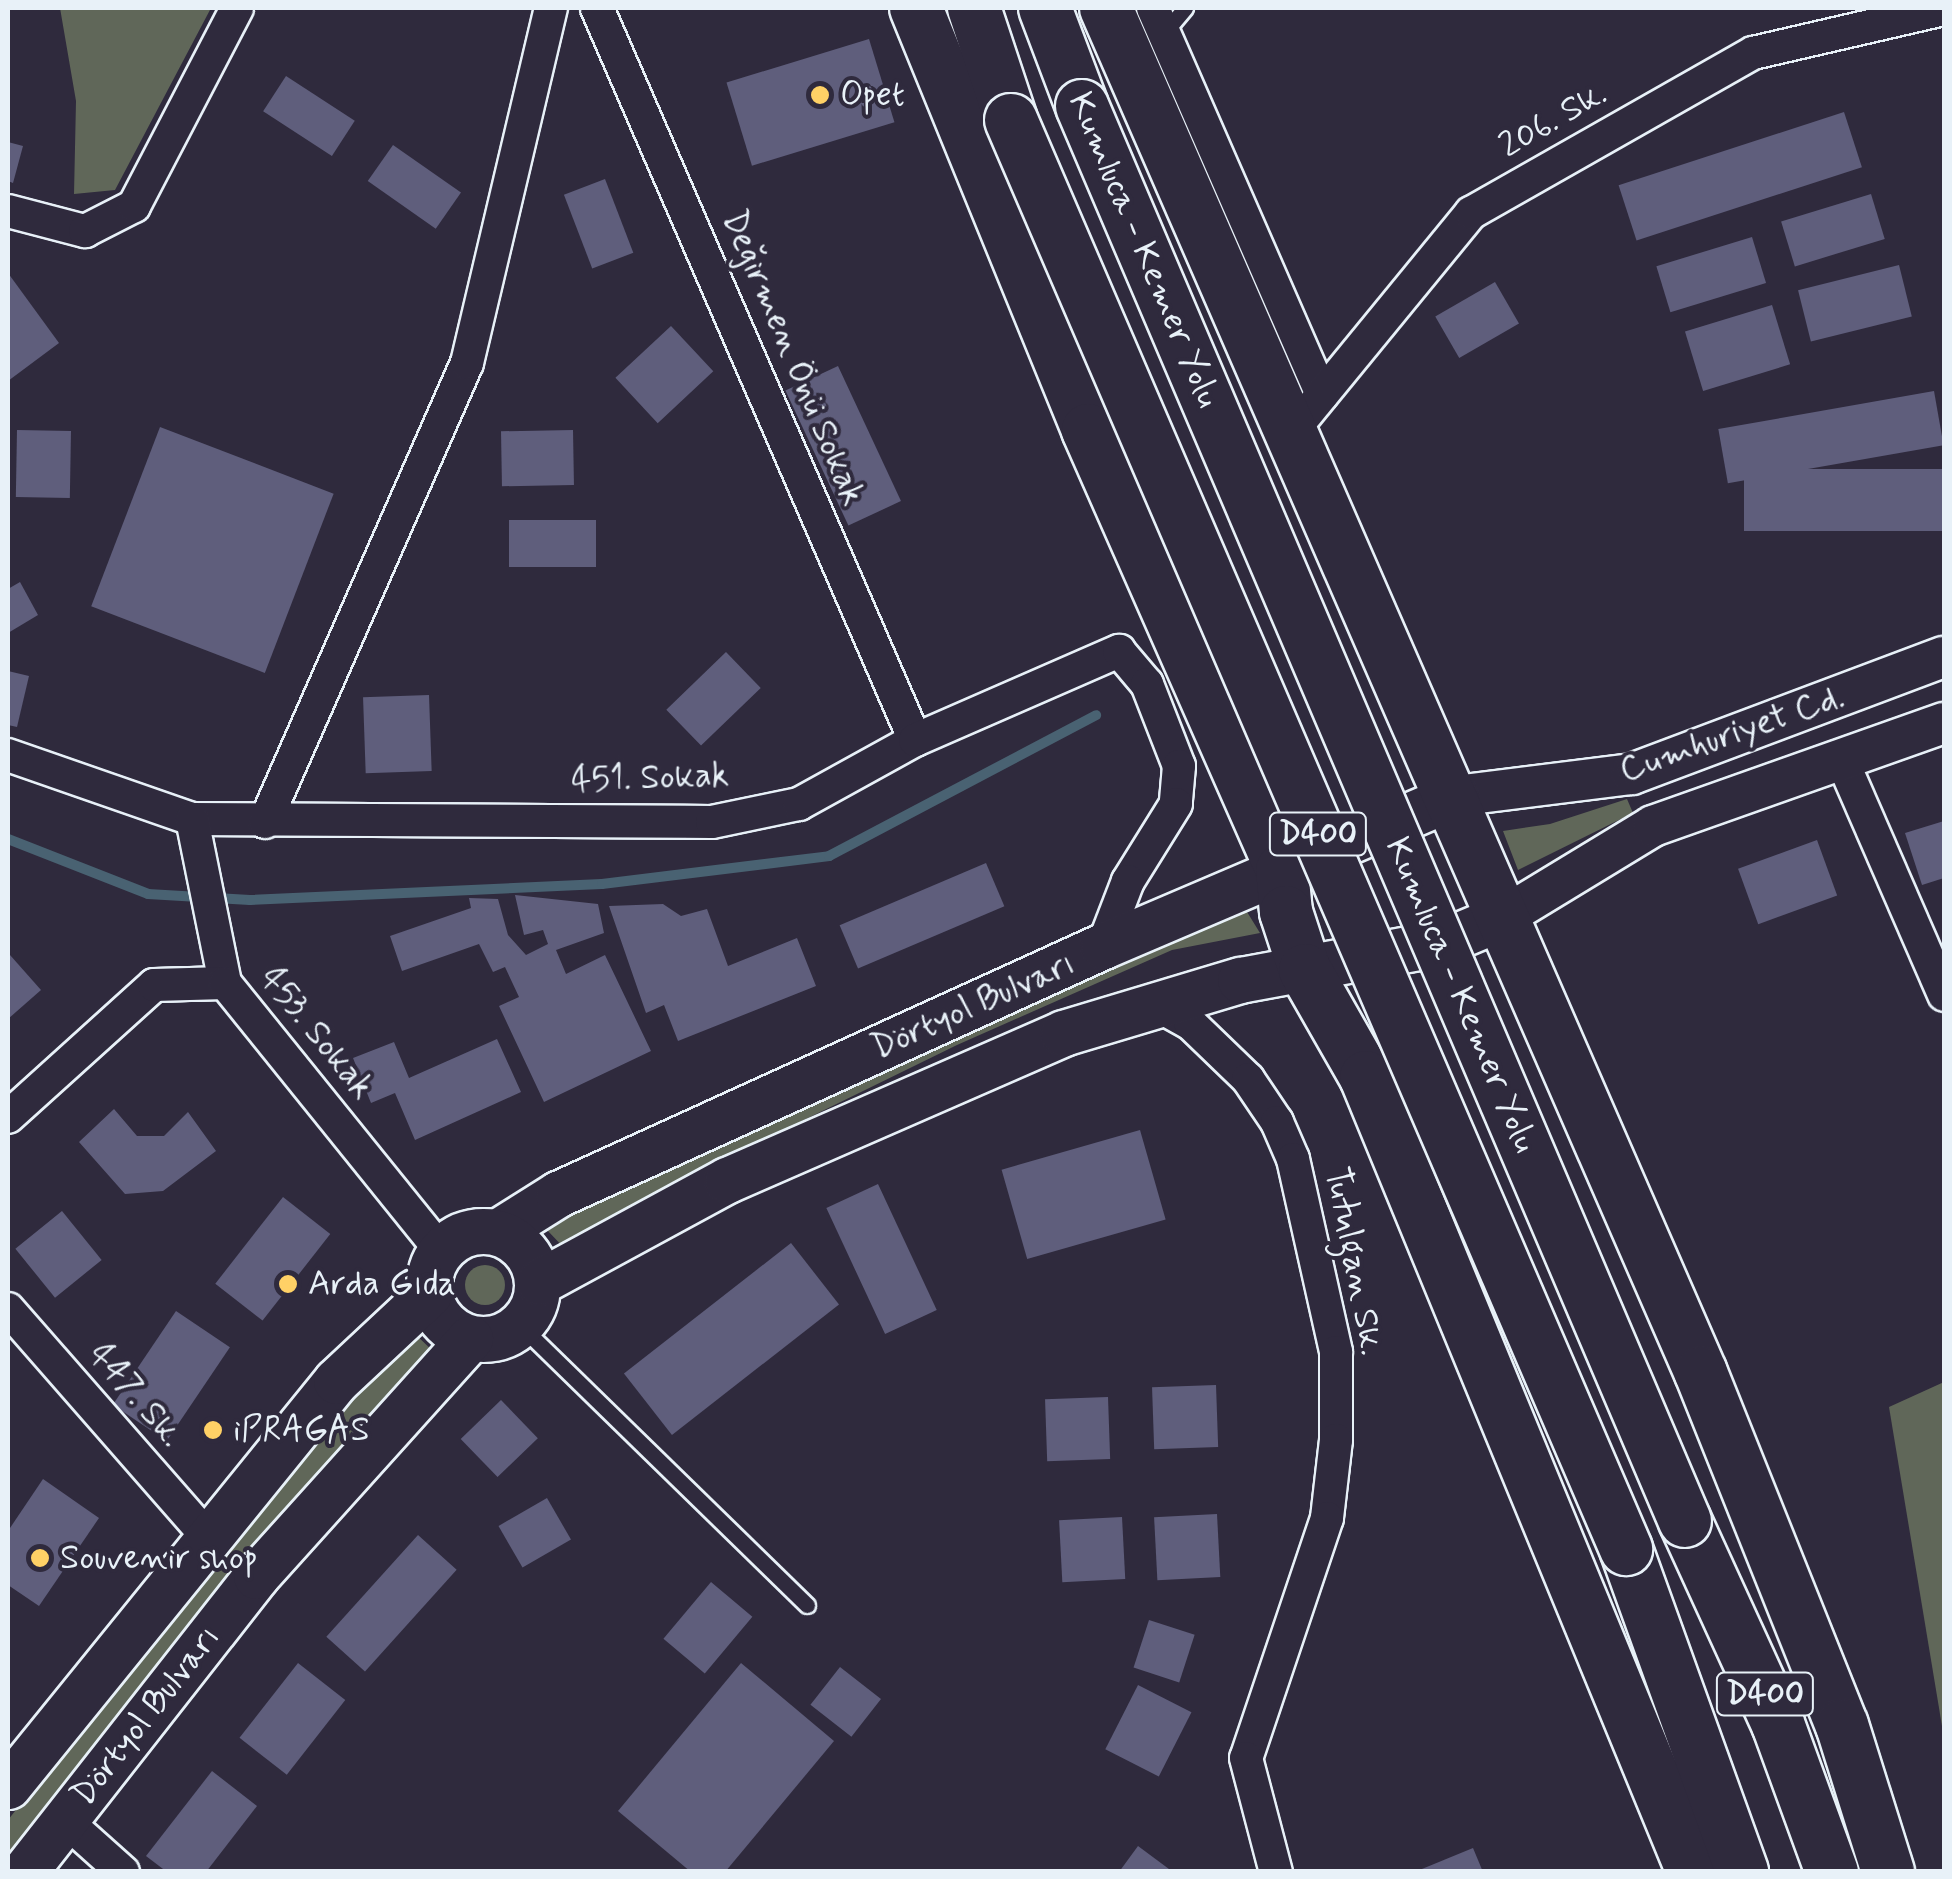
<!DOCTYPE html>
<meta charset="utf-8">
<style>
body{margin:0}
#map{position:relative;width:1952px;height:1879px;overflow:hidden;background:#2f2a3d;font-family:Mynerve,sans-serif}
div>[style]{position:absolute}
.green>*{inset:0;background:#606759}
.round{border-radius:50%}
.stream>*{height:10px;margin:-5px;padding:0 5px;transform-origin:5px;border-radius:5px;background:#496272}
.building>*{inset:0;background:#5f5e7c;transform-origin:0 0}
.roads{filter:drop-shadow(2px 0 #e8f1f8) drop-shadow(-2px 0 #e8f1f8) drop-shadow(0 2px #e8f1f8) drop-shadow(0 -2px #e8f1f8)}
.service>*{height:15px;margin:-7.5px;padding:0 7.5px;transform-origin:7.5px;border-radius:7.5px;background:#2f2a3d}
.minor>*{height:32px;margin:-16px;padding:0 16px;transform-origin:16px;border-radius:16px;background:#2f2a3d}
.tertiary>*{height:40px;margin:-20px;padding:0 20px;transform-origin:20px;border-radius:20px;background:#2f2a3d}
.secondary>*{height:45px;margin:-22.5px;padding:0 22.5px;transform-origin:22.5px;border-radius:22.5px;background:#2f2a3d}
.secondary>.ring{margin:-22.5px;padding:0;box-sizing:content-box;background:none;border:45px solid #2f2a3d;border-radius:50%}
.trunk>*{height:52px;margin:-26px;padding:0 26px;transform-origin:26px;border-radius:26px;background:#2f2a3d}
.bridges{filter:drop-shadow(2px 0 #e8f1f8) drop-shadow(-2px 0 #e8f1f8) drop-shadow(0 2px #e8f1f8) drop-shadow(0 -2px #e8f1f8)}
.trunk-bridge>*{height:52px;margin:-26px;padding:0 26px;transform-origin:26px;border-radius:26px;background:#2f2a3d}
.dots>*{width:28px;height:28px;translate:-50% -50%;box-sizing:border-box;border:5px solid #2f2a3d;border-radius:50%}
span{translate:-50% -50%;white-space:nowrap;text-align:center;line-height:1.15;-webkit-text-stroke:8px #2f2a3d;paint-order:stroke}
.shield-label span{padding:2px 8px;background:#2f2a3d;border:2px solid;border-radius:8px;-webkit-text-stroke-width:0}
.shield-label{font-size:32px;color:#e8f1f8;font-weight:700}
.poi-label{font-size:35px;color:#e8f1f8}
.left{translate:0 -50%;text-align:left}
.street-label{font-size:35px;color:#e8f1f8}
.frame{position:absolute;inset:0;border:10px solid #e8f1f8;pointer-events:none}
</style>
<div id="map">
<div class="green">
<i style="clip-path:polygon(60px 8px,211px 8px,115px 190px,74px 194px,76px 101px)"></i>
<i style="clip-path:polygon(1627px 799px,1633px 813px,1518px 870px,1503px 831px,1550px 824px)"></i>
<i style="clip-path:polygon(1244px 907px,1260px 933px,1172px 950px,957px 1045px,649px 1196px,568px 1252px,547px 1230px,653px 1168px)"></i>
<i class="round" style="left:465px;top:1265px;width:40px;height:40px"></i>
<i style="clip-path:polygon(415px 1334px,435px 1353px,287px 1510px,8px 1864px,8px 1820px,218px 1552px,354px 1393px)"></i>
<i style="clip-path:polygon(1944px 1382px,1944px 1738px,1889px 1407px)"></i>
</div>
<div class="stream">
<i style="left:8px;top:839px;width:150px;rotate:21.4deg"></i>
<i style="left:148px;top:894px;width:102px;rotate:3.4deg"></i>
<i style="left:250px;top:900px;width:352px;rotate:-2.6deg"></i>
<i style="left:602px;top:884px;width:229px;rotate:-7deg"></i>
<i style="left:829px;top:856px;width:302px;rotate:-27.8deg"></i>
</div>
<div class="building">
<i style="left:869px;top:39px;width:87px;height:149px;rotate:73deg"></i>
<i style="left:286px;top:76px;width:82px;height:42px;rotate:33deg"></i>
<i style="left:1844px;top:112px;width:58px;height:237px;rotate:72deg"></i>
<i style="clip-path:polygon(8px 142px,23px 146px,13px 183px,8px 181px)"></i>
<i style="left:393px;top:145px;width:83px;height:44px;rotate:35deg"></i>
<i style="left:605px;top:179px;width:79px;height:44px;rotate:69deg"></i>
<i style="left:1871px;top:194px;width:47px;height:94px;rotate:73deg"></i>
<i style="left:1752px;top:237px;width:48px;height:100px;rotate:73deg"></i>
<i style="left:1899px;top:265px;width:53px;height:104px;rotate:76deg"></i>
<i style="clip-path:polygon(8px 273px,59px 343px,8px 381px)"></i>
<i style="left:1495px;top:282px;width:48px;height:69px;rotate:60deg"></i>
<i style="left:1772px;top:305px;width:62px;height:91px;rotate:73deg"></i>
<i style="left:671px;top:326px;width:62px;height:76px;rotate:47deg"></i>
<i style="left:838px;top:366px;width:149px;height:58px;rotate:65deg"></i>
<i style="left:1934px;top:391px;width:55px;height:219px;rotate:80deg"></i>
<i style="left:160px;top:427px;width:186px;height:192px;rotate:21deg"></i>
<i style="left:17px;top:430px;width:54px;height:67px;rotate:1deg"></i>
<i style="left:573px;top:430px;width:55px;height:72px;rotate:89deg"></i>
<i style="left:1944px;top:469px;width:62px;height:200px;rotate:90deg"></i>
<i style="left:509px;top:520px;width:87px;height:47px"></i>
<i style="clip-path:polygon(20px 582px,38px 615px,8px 633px,8px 589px)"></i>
<i style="left:726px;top:652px;width:50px;height:83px;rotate:46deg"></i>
<i style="clip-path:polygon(8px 671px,29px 676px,17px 727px,8px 725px)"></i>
<i style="left:429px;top:695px;width:76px;height:66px;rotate:88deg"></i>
<i style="clip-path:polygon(1944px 821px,1944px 878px,1922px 885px,1905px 833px)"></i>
<i style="left:1817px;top:840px;width:59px;height:84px;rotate:70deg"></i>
<i style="left:986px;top:863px;width:47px;height:159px;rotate:67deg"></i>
<i style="clip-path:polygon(515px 895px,598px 904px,604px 933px,556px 950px,566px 974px,605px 955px,651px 1051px,544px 1102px,499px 1006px,519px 997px,505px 967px,493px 972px,479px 944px,402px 971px,390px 936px,471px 908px,469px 898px,498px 899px,508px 935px,526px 955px,548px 944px,543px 930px,524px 935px)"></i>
<i style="clip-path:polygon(663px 904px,681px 916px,707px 909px,728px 966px,797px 938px,816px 986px,678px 1041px,664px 1005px,646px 1013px,609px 906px)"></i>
<i style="clip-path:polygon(10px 955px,41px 990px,8px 1019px,8px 957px)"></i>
<i style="clip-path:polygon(497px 1039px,521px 1092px,415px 1140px,395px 1093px,371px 1103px,353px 1058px,394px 1042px,409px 1078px)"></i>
<i style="clip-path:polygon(114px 1109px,137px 1136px,164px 1136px,188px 1112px,216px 1151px,163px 1191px,125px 1194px,79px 1142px)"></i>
<i style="left:1140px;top:1130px;width:93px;height:144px;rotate:74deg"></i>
<i style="left:878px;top:1184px;width:139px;height:57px;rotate:65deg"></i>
<i style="left:283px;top:1197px;width:60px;height:110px;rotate:38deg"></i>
<i style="left:62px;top:1211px;width:63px;height:60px;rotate:51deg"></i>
<i style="left:791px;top:1243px;width:78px;height:212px;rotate:52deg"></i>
<i style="left:176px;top:1311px;width:65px;height:113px;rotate:34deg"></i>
<i style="left:1216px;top:1385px;width:62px;height:64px;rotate:88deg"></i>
<i style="left:1108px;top:1397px;width:62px;height:63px;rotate:88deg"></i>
<i style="left:501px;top:1400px;width:53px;height:56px;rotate:46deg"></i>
<i style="clip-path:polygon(43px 1479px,99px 1518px,39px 1606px,8px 1585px,8px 1531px)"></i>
<i style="left:547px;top:1498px;width:48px;height:56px;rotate:60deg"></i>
<i style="left:1217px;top:1514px;width:63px;height:63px;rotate:87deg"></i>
<i style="left:1122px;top:1517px;width:62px;height:63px;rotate:87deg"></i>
<i style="left:418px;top:1535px;width:52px;height:137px;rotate:42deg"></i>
<i style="left:711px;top:1582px;width:54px;height:74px;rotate:40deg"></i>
<i style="left:1149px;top:1620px;width:48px;height:50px;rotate:18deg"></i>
<i style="left:298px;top:1663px;width:60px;height:95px;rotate:38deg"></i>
<i style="clip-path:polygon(741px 1663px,834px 1741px,725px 1872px,691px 1872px,618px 1811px)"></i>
<i style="left:840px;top:1667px;width:52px;height:48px;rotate:38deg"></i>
<i style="left:1138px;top:1685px;width:60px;height:72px;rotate:27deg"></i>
<i style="clip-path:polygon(212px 1771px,257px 1806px,206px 1872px,167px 1872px,146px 1856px)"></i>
<i style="clip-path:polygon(1138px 1846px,1173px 1872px,1119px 1872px)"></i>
<i style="clip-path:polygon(1473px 1848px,1483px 1872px,1417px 1872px,1417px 1871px)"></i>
</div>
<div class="roads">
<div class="service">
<i style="left:1164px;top:33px;width:33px;rotate:-50deg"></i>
<i style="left:520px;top:1325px;width:401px;rotate:44.3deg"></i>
</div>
<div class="minor">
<i style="left:597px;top:8px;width:798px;rotate:66.52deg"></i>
<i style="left:1153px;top:8px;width:422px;rotate:66.4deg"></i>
<i style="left:8px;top:211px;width:80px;rotate:14.6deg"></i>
<i style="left:85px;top:231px;width:55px;rotate:-27deg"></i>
<i style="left:134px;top:206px;width:223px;rotate:-62.5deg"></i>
<i style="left:1290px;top:434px;width:286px;rotate:-50.7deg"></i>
<i style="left:1471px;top:213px;width:324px;rotate:-29.6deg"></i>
<i style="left:1753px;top:53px;width:196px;rotate:-13deg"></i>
<i style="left:8px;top:755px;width:195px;rotate:19.2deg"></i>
<i style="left:192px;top:819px;width:520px;rotate:0.33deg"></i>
<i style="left:712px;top:822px;width:89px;rotate:-11.7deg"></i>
<i style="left:799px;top:804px;width:132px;rotate:-28.9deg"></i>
<i style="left:915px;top:740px;width:223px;rotate:-23.6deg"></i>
<i style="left:1119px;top:651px;width:43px;rotate:49.7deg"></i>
<i style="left:1147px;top:684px;width:88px;rotate:68.7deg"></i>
<i style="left:1179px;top:766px;width:38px;rotate:95deg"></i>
<i style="left:1176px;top:804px;width:91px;rotate:121.9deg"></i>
<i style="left:1128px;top:881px;width:70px;rotate:111deg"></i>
<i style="left:1842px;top:760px;width:256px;rotate:66.5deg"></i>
<i style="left:192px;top:819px;width:167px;rotate:78.6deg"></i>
<i style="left:265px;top:822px;width:501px;rotate:-66.25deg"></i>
<i style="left:467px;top:363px;width:365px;rotate:-76.7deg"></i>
<i style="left:1157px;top:1005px;width:38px;rotate:29deg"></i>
<i style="left:1190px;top:1023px;width:81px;rotate:44deg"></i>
<i style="left:1248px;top:1079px;width:52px;rotate:56deg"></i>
<i style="left:1277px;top:1122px;width:40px;rotate:66.6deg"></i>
<i style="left:1293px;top:1159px;width:198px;rotate:77.4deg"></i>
<i style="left:1336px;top:1352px;width:88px;rotate:90deg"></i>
<i style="left:1336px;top:1440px;width:79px;rotate:96.6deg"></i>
<i style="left:1327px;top:1518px;width:253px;rotate:108.6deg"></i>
<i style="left:1246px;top:1758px;width:118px;rotate:75.3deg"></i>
<i style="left:8px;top:1117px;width:197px;rotate:-42.1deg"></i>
<i style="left:154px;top:985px;width:71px;rotate:-1.6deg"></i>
<i style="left:225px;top:983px;width:342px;rotate:51.1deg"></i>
<i style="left:8px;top:1309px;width:299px;rotate:48.8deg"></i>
<i style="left:65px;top:1820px;width:78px;rotate:41.9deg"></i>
</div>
<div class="tertiary">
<i style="left:1455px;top:796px;width:178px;rotate:-7.1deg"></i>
<i style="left:1632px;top:774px;width:333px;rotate:-20.6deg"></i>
<i style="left:1505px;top:916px;width:173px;rotate:-31.3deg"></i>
<i style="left:1653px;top:826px;width:309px;rotate:-19.5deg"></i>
</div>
<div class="secondary">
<i style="left:499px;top:1231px;width:70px;rotate:-32.1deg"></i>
<i style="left:558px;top:1194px;width:599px;rotate:-24.47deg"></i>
<i style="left:1103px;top:946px;width:383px;rotate:-23.1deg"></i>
<i class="ring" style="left:429px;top:1231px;width:63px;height:63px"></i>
<i style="left:539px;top:1282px;width:214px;rotate:-28.5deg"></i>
<i style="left:727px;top:1180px;width:367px;rotate:-23.6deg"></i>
<i style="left:1063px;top:1033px;width:185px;rotate:-16.7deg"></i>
<i style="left:1240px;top:980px;width:203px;rotate:-10.5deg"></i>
<i style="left:1440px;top:943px;width:70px;rotate:-22.6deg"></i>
<i style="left:8px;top:1786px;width:521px;rotate:-51deg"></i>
<i style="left:336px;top:1381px;width:127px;rotate:-43.1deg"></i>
<i style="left:24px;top:1872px;width:376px;rotate:-51.9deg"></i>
<i style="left:256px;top:1576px;width:320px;rotate:-48deg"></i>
</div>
<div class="trunk">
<i style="left:916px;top:8px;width:456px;rotate:67.8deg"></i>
<i style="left:1088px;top:430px;width:481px;rotate:66.2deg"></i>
<i style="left:1282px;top:870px;width:42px;rotate:84.6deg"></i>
<i style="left:1286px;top:912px;width:61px;rotate:71.9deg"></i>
<i style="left:1305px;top:970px;width:123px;rotate:60.3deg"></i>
<i style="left:1366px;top:1077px;width:860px;rotate:67.64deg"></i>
<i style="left:974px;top:8px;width:118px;rotate:71.7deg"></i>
<i style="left:1045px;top:8px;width:105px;rotate:69.3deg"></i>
<i style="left:1106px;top:8px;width:1489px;rotate:66.45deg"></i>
<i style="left:1701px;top:1373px;width:379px;rotate:68.2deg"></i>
<i style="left:1842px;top:1725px;width:154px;rotate:72.6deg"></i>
<i style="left:1685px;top:1521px;width:223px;rotate:65.4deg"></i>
<i style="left:1778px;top:1724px;width:158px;rotate:70deg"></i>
<i style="left:1626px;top:1549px;width:343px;rotate:70.2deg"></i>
</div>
</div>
<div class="bridges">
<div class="trunk-bridge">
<i style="left:1082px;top:106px;width:1538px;rotate:66.92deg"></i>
<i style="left:1011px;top:120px;width:1556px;rotate:66.71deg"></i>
</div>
</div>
<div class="dots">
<i style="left:820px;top:95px;background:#ffd166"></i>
<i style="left:288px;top:1284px;background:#ffd166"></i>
<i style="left:213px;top:1430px;background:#ffd166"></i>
<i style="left:40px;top:1558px;background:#ffd166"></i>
</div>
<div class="shield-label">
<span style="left:1318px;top:834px">D400</span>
<span style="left:1765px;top:1694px">D400</span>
</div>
<div class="poi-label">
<span class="left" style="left:840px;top:95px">Opet</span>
<span class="left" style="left:308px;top:1284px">Arda Gıda</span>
<span class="left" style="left:233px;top:1430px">iPRAGAS</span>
<span class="left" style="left:60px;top:1558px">Souvenir shop</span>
</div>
<div class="street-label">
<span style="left:1553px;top:120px;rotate:-30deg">206. Sk.</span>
<span style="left:1144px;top:250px;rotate:67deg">Kumluca - Kemer Yolu</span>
<span style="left:793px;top:358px;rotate:67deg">Değirmen Önü Sokak</span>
<span style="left:1732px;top:734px;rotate:-19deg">Cumhuriyet Cd.</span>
<span style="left:650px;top:778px;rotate:-2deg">451. Sokak</span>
<span style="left:1461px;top:995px;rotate:67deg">Kumluca - Kemer Yolu</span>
<span style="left:973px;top:1006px;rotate:-24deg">Dörtyol Bulvarı</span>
<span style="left:317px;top:1033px;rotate:51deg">453. Sokak</span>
<span style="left:1354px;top:1261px;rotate:79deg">Tutulgan Sk.</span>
<span style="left:136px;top:1395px;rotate:49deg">447. Sk.</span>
<span style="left:146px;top:1716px;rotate:-52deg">Dörtyol Bulvarı</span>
</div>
<div class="frame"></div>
</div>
